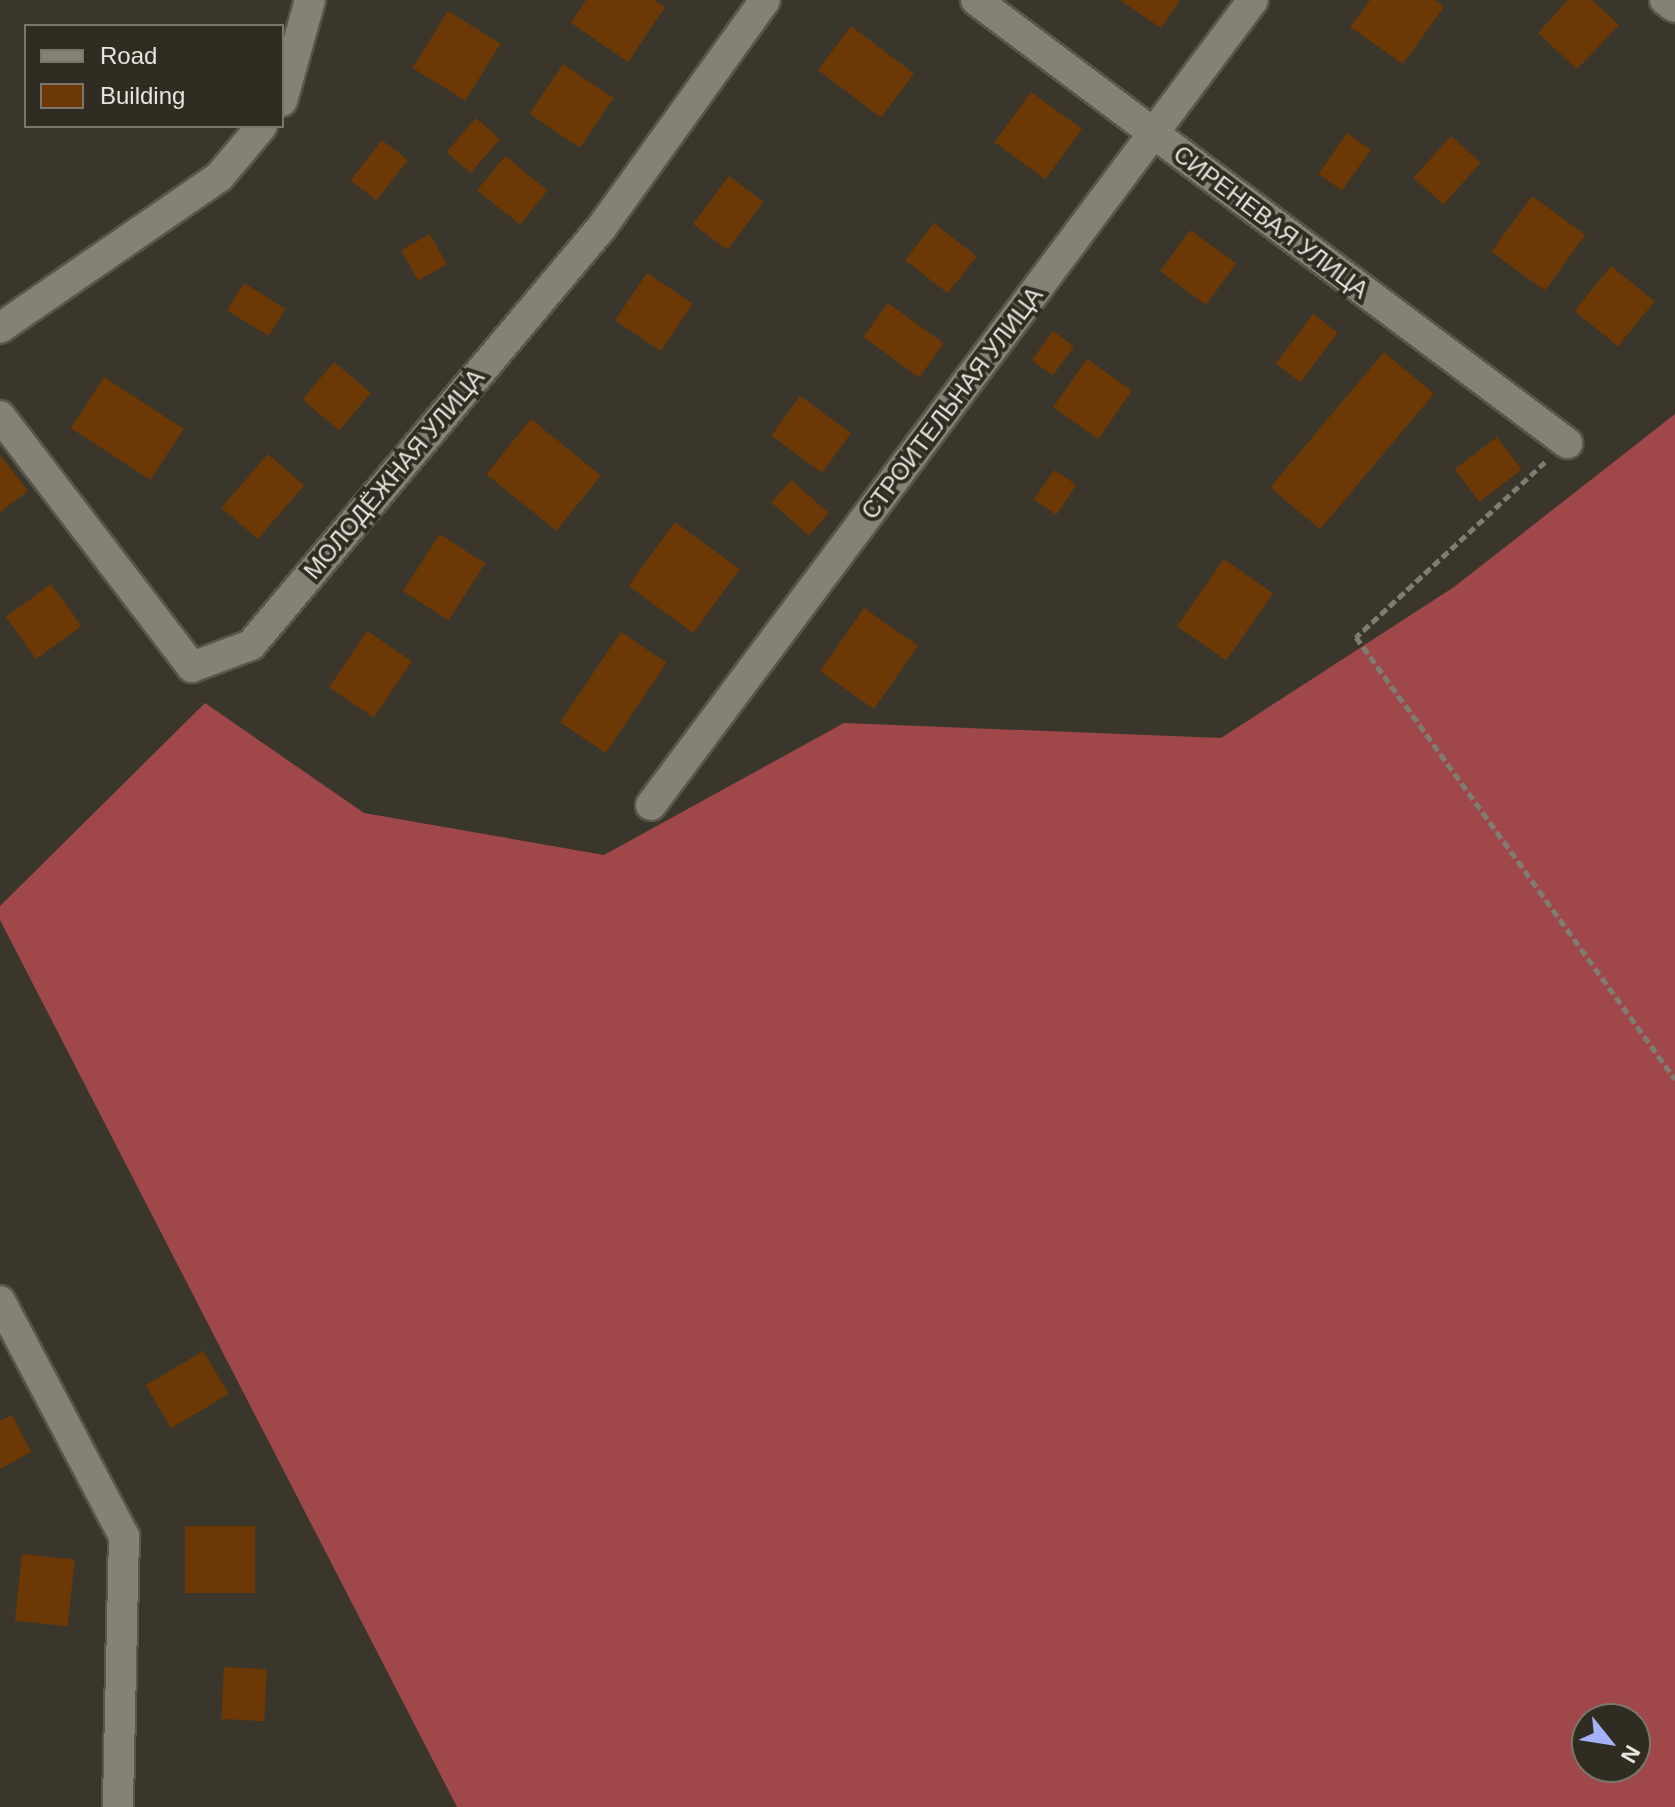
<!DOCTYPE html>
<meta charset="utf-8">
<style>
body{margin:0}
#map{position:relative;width:1675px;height:1807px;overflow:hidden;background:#3a362b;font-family:Arial,sans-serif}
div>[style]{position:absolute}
.forest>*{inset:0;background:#a04849}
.building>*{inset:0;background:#6c3805;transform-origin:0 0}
.path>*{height:5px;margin-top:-2.5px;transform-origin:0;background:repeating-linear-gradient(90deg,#7f7c72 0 8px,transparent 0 12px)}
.roads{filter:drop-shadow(2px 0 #58554c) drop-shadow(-2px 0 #58554c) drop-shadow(0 2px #58554c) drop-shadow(0 -2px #58554c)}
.minor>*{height:30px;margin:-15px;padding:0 15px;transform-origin:15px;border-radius:15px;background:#858174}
span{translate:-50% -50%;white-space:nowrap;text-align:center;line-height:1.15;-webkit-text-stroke:8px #302c21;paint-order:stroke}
.street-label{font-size:24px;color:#e7e4dd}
.legend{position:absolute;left:24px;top:24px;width:260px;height:104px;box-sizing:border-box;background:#302c21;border:2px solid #79766c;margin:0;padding:10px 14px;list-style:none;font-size:24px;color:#e7e4dd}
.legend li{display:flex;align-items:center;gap:16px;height:40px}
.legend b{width:40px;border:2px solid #79766c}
.north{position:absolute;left:1571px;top:1703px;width:80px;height:80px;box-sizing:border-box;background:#302c21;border:2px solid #79766c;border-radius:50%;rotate:120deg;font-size:22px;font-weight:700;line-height:32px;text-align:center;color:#e7e4dd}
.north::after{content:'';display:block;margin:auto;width:28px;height:36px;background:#a6b1fc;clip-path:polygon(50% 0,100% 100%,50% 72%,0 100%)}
</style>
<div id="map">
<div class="forest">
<i style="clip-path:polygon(evenodd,1675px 414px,1675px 1807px,457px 1807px,0 920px,0 906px,205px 703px,364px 813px,604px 855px,844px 723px,1221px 738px,1454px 587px,1675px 414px,1587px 1719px,1635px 1719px,1635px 1767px,1587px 1767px,1587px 1719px)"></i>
</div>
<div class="building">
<i style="clip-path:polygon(586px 0,654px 0,665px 7px,628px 62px,571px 23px)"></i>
<i style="clip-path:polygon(1120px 0,1180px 0,1161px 28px)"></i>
<i style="clip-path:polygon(1370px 0,1435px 0,1444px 7px,1403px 64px,1350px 27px)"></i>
<i style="clip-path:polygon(1568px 0,1592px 0,1619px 25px,1577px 69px,1538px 33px)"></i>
<i style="left:448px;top:11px;width:62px;height:67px;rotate:32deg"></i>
<i style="left:851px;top:26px;width:79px;height:55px;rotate:37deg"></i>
<i style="left:563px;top:64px;width:61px;height:60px;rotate:34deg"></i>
<i style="left:1031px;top:92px;width:63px;height:62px;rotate:36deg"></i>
<i style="left:476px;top:118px;width:32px;height:45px;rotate:41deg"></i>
<i style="left:1347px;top:133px;width:29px;height:50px;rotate:35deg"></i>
<i style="left:1451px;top:136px;width:40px;height:56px;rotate:42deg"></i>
<i style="left:382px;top:140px;width:33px;height:51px;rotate:38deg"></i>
<i style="left:505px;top:156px;width:55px;height:44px;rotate:39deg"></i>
<i style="left:729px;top:176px;width:43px;height:60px;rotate:37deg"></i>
<i style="left:1532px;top:196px;width:66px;height:69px;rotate:36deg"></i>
<i style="left:934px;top:223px;width:54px;height:47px;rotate:38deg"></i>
<i style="left:1190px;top:230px;width:57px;height:51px;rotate:36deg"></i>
<i style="left:430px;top:234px;width:35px;height:33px;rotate:61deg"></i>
<i style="left:1611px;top:266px;width:56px;height:58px;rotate:39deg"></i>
<i style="left:647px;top:273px;width:55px;height:57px;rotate:34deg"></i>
<i style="left:244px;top:283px;width:49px;height:32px;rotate:32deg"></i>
<i style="left:888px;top:303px;width:69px;height:42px;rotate:36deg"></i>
<i style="left:1313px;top:314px;width:31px;height:62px;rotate:37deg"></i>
<i style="left:1053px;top:331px;width:26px;height:36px;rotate:36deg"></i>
<i style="left:1384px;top:352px;width:65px;height:177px;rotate:40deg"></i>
<i style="left:1087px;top:359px;width:55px;height:59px;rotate:35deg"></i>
<i style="left:334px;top:362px;width:48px;height:49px;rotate:40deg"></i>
<i style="left:104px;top:377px;width:95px;height:61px;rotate:33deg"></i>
<i style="left:800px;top:396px;width:63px;height:49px;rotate:36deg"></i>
<i style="left:531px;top:419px;width:90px;height:71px;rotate:39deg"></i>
<i style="left:1497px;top:437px;width:41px;height:53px;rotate:53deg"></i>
<i style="left:268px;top:454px;width:48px;height:71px;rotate:41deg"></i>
<i style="clip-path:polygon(0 455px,28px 491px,0 512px)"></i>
<i style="left:1054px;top:470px;width:27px;height:36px;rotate:34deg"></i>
<i style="left:791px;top:480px;width:50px;height:30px;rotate:41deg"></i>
<i style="left:675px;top:522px;width:80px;height:79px;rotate:36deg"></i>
<i style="left:440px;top:534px;width:54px;height:68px;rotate:33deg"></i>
<i style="left:1224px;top:559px;width:60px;height:82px;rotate:35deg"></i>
<i style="left:51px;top:584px;width:52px;height:56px;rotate:54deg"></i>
<i style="left:864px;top:608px;width:66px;height:77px;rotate:35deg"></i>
<i style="left:367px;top:631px;width:54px;height:68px;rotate:34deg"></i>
<i style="left:621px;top:632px;width:55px;height:109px;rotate:34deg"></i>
<i style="left:203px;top:1351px;width:50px;height:67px;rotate:59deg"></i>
<i style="clip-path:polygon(12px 1415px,31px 1452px,0 1469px,0 1421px)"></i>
<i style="left:185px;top:1526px;width:70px;height:67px"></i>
<i style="left:22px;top:1554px;width:53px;height:67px;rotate:6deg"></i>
<i style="left:224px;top:1667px;width:43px;height:52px;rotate:3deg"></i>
</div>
<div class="path">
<i style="left:1545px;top:462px;width:258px;rotate:137.2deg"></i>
<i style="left:1356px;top:637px;width:545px;rotate:54.18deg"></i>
</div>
<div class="roads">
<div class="minor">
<i style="left:976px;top:0;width:739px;rotate:36.85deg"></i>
<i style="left:1665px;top:0;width:12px;rotate:35deg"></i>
<i style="left:282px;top:101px;width:105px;rotate:-74.5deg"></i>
<i style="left:0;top:328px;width:267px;rotate:-34.6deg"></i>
<i style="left:220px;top:176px;width:65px;rotate:-50deg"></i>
<i style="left:0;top:416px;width:316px;rotate:52.6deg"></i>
<i style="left:192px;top:667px;width:63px;rotate:-20.4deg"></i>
<i style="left:251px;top:645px;width:546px;rotate:-49.98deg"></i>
<i style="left:602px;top:227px;width:279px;rotate:-54.3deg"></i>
<i style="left:651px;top:805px;width:1005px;rotate:-53.21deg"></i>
<i style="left:0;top:1301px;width:266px;rotate:62.2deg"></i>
<i style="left:124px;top:1536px;width:271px;rotate:91.3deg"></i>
</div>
</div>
<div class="street-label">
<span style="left:1271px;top:222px;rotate:37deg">СИРЕНЕВАЯ УЛИЦА</span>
<span style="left:952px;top:403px;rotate:-53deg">СТРОИТЕЛЬНАЯ УЛИЦА</span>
<span style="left:394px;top:474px;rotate:-50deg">МОЛОДЁЖНАЯ УЛИЦА</span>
</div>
<ul class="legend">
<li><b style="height:10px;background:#858174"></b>Road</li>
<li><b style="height:22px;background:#6c3805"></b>Building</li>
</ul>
<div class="north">N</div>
</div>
